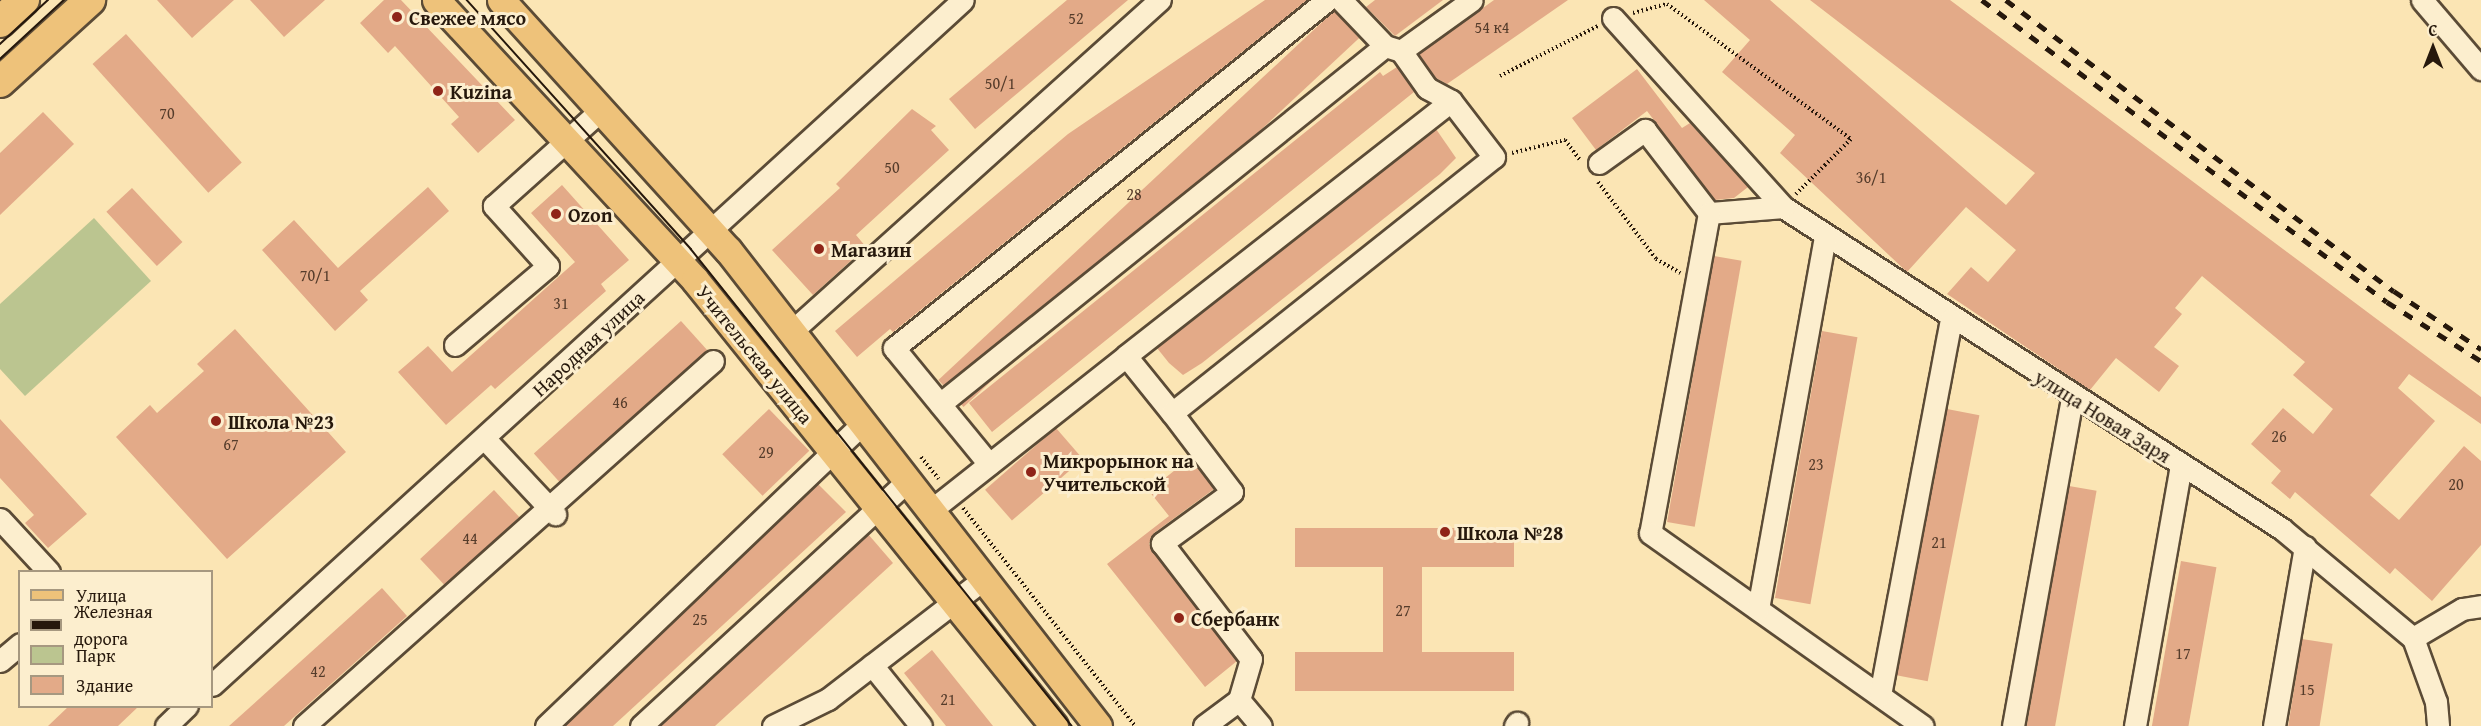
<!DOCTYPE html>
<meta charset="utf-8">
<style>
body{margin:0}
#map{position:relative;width:2481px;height:726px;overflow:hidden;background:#fbe5b4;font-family:"Gentium Book Plus",serif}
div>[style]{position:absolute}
.green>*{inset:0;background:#bbc590}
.building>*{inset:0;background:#e3aa88;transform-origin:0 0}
.path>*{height:4px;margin-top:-2px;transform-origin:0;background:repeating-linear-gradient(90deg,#26180c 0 1.5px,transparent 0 4.5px)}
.roads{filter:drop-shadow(2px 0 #5b4b36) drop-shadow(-2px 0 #5b4b36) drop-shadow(0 2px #5b4b36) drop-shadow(0 -2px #5b4b36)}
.minor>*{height:21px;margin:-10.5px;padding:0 10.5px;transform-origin:10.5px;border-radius:10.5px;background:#fceece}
.major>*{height:27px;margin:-13.5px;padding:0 13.5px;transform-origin:13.5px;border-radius:13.5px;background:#eec27a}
.highway>*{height:30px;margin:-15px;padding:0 15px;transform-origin:15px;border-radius:15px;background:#eec27a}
.tram>*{height:1.5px;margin:-0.75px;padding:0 0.75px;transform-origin:0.75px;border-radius:0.75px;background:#26180c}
.rail>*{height:4.5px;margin-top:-2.25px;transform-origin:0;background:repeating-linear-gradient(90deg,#26180c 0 10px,transparent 0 20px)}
.dots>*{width:16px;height:16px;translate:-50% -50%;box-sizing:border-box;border:3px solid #fceece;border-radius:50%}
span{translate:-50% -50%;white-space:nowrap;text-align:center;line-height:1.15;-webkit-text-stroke:6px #fceece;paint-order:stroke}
.number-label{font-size:16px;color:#553c2b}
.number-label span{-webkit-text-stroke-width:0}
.poi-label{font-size:20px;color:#26180c;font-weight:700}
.left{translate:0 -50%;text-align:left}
.street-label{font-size:20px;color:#26180c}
.legend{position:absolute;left:18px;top:570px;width:195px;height:138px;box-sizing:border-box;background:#fceece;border:2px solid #a69880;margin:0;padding:8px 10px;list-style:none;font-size:18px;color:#26180c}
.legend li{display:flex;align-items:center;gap:12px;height:30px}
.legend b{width:30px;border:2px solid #a69880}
.north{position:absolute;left:2403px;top:18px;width:60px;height:60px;-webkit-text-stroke:4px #fceece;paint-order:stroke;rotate:0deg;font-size:16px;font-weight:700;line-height:24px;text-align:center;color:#26180c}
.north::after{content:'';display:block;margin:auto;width:21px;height:27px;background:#26180c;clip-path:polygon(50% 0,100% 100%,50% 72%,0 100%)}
</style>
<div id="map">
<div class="green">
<i style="clip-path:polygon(94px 218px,151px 281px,25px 396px,0 369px,0 304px)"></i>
</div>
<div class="building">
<i style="clip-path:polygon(157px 0,234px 0,192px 38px)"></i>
<i style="clip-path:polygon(250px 0,325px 0,284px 37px)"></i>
<i style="clip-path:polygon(384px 0,401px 0,515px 120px,478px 153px,451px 124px,459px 117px,395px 46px,388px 53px,360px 23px)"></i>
<i style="clip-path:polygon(1067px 0,1128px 0,975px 129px,949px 99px)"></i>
<i style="clip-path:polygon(1265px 0,1307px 0,893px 332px,890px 329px,857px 357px,835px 331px,1068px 134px)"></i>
<i style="clip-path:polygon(1375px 0,1443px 0,1395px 36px,1366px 7px)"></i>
<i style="clip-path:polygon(1494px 0,1568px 0,1447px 84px,1436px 78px,1419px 54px)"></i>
<i style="clip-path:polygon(1704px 0,1770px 0,2006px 205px,2035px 173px,1810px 0,1950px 0,2481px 397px,2481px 424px,2409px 374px,2398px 388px,2435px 421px,2370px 495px,2399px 520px,2464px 446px,2481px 461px,2481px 545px,2432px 601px,2395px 568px,2390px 574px,2295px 492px,2290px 499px,2271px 483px,2281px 471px,2251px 444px,2283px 408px,2313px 434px,2333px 409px,2293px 375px,2305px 362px,2202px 276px,2175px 308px,2182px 314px,2154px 347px,2179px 366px,2159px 392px,2116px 358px,2090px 390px,1947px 294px,1971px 267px,1988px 282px,2016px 250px,1966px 207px,1907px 272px,1780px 153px,1795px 135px,1722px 72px,1750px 40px)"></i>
<i style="left:1334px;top:11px;width:37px;height:541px;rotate:47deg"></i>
<i style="left:126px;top:34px;width:173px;height:45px;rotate:48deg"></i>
<i style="clip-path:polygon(1397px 67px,1414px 92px,992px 432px,969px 403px,1380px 72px,1383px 76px)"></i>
<i style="clip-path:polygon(1637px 69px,1682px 128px,1690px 123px,1748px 187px,1734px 198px,1715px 200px,1647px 111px,1596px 150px,1572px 118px)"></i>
<i style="clip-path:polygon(912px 109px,936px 126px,931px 130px,949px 150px,856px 235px,866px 247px,813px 295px,772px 250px,840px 188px,836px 184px)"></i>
<i style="clip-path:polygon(43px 112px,74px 144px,0 215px,0 153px)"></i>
<i style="clip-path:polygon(1436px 129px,1456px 158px,1440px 174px,1202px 363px,1183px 375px,1169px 363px,1157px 348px)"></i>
<i style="clip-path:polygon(562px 185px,629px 260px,601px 284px,606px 291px,495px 389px,491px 385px,446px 425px,398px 372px,428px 346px,452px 372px,575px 262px,531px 213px)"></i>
<i style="clip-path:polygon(428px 187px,449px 211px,360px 291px,368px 300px,335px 331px,262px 250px,294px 220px,338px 268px)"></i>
<i style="left:132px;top:188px;width:74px;height:35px;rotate:47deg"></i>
<i style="left:1714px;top:256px;width:28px;height:270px;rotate:10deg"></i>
<i style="left:681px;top:321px;width:39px;height:198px;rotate:48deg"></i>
<i style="clip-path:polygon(235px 329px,346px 452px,227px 559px,116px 437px,150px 405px,157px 413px,204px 371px,197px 364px)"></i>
<i style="left:1822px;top:331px;width:36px;height:271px;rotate:10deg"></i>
<i style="left:769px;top:409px;width:58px;height:65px;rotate:46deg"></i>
<i style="left:1947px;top:409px;width:33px;height:271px;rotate:11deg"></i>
<i style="clip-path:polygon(0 419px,87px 514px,48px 548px,25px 523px,34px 515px,0 478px)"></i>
<i style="left:1056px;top:428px;width:41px;height:94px;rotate:49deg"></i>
<i style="clip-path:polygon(1190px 458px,1214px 489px,1154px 533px,1149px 544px,1237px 661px,1205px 687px,1107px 564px,1169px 516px,1149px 491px)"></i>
<i style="clip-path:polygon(818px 484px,846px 512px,613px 726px,564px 726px)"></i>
<i style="left:2069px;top:486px;width:28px;height:244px;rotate:10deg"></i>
<i style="left:494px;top:490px;width:37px;height:101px;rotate:47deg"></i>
<i style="clip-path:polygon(1295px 528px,1514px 528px,1514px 567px,1422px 567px,1422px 652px,1514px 652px,1514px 691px,1295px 691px,1295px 652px,1383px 652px,1383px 567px,1295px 567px)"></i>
<i style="clip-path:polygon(868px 534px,893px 563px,715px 726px,660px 726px)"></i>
<i style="left:2181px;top:561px;width:36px;height:168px;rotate:10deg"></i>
<i style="clip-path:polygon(382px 588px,407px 616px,284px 726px,229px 726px)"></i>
<i style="left:2302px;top:639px;width:31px;height:88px;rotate:9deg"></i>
<i style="clip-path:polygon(932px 650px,993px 726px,946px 726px,904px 673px)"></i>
<i style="clip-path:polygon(69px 706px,139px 706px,118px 726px,48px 726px)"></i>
</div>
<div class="path">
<i style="left:1633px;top:13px;width:35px;rotate:-15deg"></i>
<i style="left:1667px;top:4px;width:228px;rotate:36.3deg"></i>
<i style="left:1851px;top:139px;width:78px;rotate:135deg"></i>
<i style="left:1500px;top:76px;width:110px;rotate:-27deg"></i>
<i style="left:1512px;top:153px;width:55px;rotate:-13.8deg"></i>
<i style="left:1565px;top:140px;width:25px;rotate:53deg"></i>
<i style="left:1598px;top:182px;width:96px;rotate:53deg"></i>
<i style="left:1656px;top:259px;width:28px;rotate:30deg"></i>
<i style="left:921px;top:457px;width:28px;rotate:51deg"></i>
<i style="left:963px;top:508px;width:278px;rotate:51.7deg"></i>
</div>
<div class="roads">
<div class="minor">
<i style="left:1341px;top:0;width:64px;rotate:46.3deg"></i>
<i style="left:1385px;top:46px;width:17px;rotate:17deg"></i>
<i style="left:1401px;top:51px;width:87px;rotate:-35.7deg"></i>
<i style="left:2422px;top:0;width:91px;rotate:49.5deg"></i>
<i style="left:1613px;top:18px;width:254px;rotate:48deg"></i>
<i style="left:1783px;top:207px;width:594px;rotate:32.83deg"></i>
<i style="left:2282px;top:529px;width:170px;rotate:39.8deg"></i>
<i style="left:1401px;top:51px;width:45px;rotate:54.9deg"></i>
<i style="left:1427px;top:88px;width:27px;rotate:28deg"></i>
<i style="left:1599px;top:163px;width:57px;rotate:-35.7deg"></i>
<i style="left:1645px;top:130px;width:105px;rotate:52.4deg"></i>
<i style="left:1709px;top:213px;width:74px;rotate:-4.6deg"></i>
<i style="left:1709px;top:213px;width:325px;rotate:100.4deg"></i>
<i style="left:1650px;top:533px;width:334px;rotate:35.3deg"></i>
<i style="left:792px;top:331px;width:495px;rotate:-42deg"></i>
<i style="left:455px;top:345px;width:122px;rotate:-40.3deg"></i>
<i style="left:548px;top:266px;width:81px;rotate:-132deg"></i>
<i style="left:494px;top:206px;width:144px;rotate:-41.9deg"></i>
<i style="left:940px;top:404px;width:571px;rotate:-38.82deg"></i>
<i style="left:1172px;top:413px;width:99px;rotate:52.8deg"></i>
<i style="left:1232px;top:492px;width:87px;rotate:143.9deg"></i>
<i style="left:1162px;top:543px;width:146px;rotate:52.5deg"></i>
<i style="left:1251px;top:659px;width:43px;rotate:106.3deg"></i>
<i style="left:485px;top:439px;width:103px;rotate:47deg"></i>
<i style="left:989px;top:464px;width:150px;rotate:-129.3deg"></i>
<i style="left:894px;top:348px;width:556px;rotate:-38.79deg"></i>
<i style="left:930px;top:511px;width:250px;rotate:-38.3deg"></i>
<i style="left:1126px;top:356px;width:73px;rotate:51.1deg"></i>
<i style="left:1172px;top:413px;width:411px;rotate:-38.5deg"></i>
<i style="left:1494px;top:157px;width:71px;rotate:-127.5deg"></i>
<i style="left:1451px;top:101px;width:413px;rotate:141.9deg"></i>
<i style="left:0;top:519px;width:72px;rotate:47.2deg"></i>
<i style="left:1758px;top:609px;width:379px;rotate:-79.8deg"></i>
<i style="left:2413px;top:638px;width:68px;rotate:70.2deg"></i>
<i style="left:2436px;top:702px;width:24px;rotate:85deg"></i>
<i style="left:2413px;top:638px;width:57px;rotate:-30.6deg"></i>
<i style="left:2462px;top:609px;width:19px;rotate:-9deg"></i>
<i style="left:0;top:661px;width:26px;rotate:-40deg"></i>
<i style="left:872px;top:665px;width:78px;rotate:51.2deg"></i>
<i style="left:212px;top:685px;width:1016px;rotate:-42.37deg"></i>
<i style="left:1880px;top:695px;width:382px;rotate:-79.3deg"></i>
<i style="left:166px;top:726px;width:29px;rotate:-44deg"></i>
<i style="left:304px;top:726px;width:548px;rotate:-41.75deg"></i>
<i style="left:546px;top:726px;width:437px;rotate:-43.7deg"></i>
<i style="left:641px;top:726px;width:360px;rotate:-42.6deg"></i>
<i style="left:773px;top:726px;width:61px;rotate:-26.1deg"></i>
<i style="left:828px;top:699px;width:197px;rotate:-37.6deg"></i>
<i style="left:1204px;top:726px;width:44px;rotate:-36.6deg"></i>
<i style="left:1239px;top:700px;width:34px;rotate:50deg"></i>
<i style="left:1515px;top:726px;width:4px;rotate:-56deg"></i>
<i style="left:2013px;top:726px;width:333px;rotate:-79.8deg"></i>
<i style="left:2135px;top:726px;width:264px;rotate:-80deg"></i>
<i style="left:2274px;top:726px;width:182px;rotate:-80.2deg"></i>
</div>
<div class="major">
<i style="left:436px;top:0;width:381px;rotate:47.2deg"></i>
<i style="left:695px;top:280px;width:573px;rotate:51.17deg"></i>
<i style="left:501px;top:0;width:338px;rotate:47.8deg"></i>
<i style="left:728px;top:250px;width:603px;rotate:52.14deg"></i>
</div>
<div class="highway">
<i style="left:0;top:22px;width:33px;rotate:-43deg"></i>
<i style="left:0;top:82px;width:122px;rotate:-42.3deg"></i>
</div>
</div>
<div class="tram">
<i style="left:467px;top:0;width:335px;rotate:48deg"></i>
<i style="left:691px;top:249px;width:610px;rotate:51.38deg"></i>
<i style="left:0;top:44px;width:65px;rotate:-42.5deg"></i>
<i style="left:0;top:59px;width:87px;rotate:-42.7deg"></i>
</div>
<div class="rail">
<i style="left:1982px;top:0;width:505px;rotate:36.71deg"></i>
<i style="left:2387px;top:302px;width:111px;rotate:32.1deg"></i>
<i style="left:2006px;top:0;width:485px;rotate:36.9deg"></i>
<i style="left:2394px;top:291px;width:105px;rotate:33.7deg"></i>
</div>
<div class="dots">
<i style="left:397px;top:17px;background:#8f2418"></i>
<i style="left:438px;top:91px;background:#8f2418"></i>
<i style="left:556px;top:214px;background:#8f2418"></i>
<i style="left:819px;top:249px;background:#8f2418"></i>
<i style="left:216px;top:421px;background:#8f2418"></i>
<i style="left:1031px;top:472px;background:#8f2418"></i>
<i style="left:1445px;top:532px;background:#8f2418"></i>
<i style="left:1179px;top:618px;background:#8f2418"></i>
</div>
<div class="number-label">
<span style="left:1076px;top:18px">52</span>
<span style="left:1492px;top:27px">54 к4</span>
<span style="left:1000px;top:83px">50/1</span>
<span style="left:167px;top:113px">70</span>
<span style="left:892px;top:167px">50</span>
<span style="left:1871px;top:177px">36/1</span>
<span style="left:1134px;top:194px">28</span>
<span style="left:315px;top:275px">70/1</span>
<span style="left:561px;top:303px">31</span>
<span style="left:620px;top:402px">46</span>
<span style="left:2279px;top:436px">26</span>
<span style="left:231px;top:444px">67</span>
<span style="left:766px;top:452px">29</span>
<span style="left:1816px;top:464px">23</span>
<span style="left:2456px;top:484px">20</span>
<span style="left:470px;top:538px">44</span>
<span style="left:1939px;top:542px">21</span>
<span style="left:1403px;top:610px">27</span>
<span style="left:700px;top:619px">25</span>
<span style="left:2183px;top:653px">17</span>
<span style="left:318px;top:671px">42</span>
<span style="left:2307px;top:689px">15</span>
<span style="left:948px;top:699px">21</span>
</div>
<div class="poi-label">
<span class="left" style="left:409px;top:17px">Свежее мясо</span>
<span class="left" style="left:450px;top:91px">Kuzina</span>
<span class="left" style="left:568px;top:214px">Ozon</span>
<span class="left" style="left:831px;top:249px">Магазин</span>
<span class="left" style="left:228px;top:421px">Школа №23</span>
<span class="left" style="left:1043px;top:472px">Микрорынок на<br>Учительской</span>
<span class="left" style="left:1457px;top:532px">Школа №28</span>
<span class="left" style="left:1191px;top:618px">Сбербанк</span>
</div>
<div class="street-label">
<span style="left:588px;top:343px;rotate:-43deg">Народная улица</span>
<span style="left:755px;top:354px;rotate:51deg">Учительская улица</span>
<span style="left:2103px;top:416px;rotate:32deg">улица Новая Заря</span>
</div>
<ul class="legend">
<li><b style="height:8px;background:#eec27a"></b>Улица</li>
<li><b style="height:8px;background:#26180c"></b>Железная дорога</li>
<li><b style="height:16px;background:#bbc590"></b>Парк</li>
<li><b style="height:16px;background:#e3aa88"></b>Здание</li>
</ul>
<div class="north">С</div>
</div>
